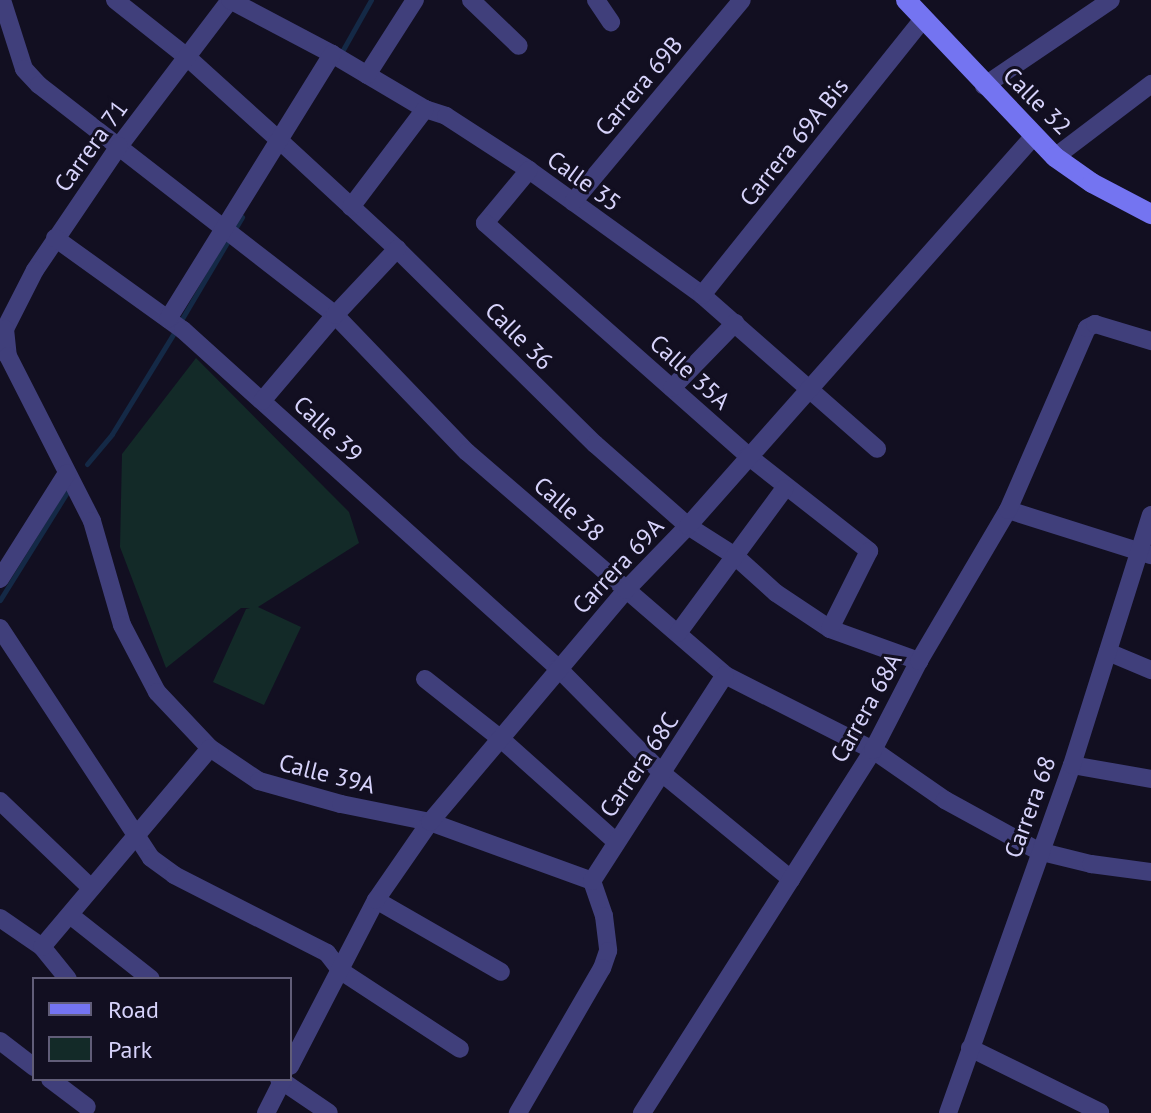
<!DOCTYPE html>
<style>
body{margin:0}
#map{position:relative;width:1151px;height:1113px;overflow:hidden;background:#120f21;font-family:"PT Sans",sans-serif}
div>[style]{position:absolute}
.green>*{inset:0;background:#132a28}
.stream>*{height:5px;margin:-2.5px;padding:0 2.5px;transform-origin:2.5px;border-radius:2.5px;background:#142946}
.street>*{height:18px;margin:-9px;padding:0 9px;transform-origin:9px;border-radius:9px;background:#403f7b}
.secondary>*{height:20px;margin:-10px;padding:0 10px;transform-origin:10px;border-radius:10px;background:#7474f1}
span{translate:-50% -50%;white-space:nowrap;text-align:center;line-height:1.15;-webkit-text-stroke:6px #120f21;paint-order:stroke}
.street-label{font-size:24px;color:#d7d3fb}
.legend{position:absolute;left:32px;top:977px;width:260px;height:104px;box-sizing:border-box;background:#120f21;border:2px solid #615d78;margin:0;padding:10px 14px;list-style:none;font-size:24px;color:#d7d3fb}
.legend li{display:flex;align-items:center;gap:16px;height:40px}
.legend b{width:40px;border:2px solid #615d78}
</style>
<div id="map">
<div class="green">
<i style="clip-path:polygon(196px 358px,349px 512px,359px 543px,258px 607px,301px 627px,264px 705px,213px 682px,246px 609px,250px 608px,241px 608px,166px 668px,120px 547px,122px 454px)"></i>
</div>
<div class="stream">
<i style="left:340px;top:55px;width:63px;rotate:-60.6deg"></i>
<i style="left:180px;top:322px;width:122px;rotate:-59.4deg"></i>
<i style="left:87px;top:464px;width:39px;rotate:-50deg"></i>
<i style="left:112px;top:434px;width:121px;rotate:-58.5deg"></i>
<i style="left:0;top:600px;width:131px;rotate:-58.1deg"></i>
</div>
<div class="street">
<i style="left:2px;top:0;width:72px;rotate:72.3deg"></i>
<i style="left:24px;top:69px;width:22px;rotate:47deg"></i>
<i style="left:39px;top:85px;width:375px;rotate:37.8deg"></i>
<i style="left:335px;top:315px;width:190px;rotate:46.1deg"></i>
<i style="left:467px;top:452px;width:341px;rotate:40.8deg"></i>
<i style="left:725px;top:675px;width:166px;rotate:26.9deg"></i>
<i style="left:873px;top:750px;width:88px;rotate:34.8deg"></i>
<i style="left:945px;top:800px;width:106px;rotate:28.7deg"></i>
<i style="left:1038px;top:851px;width:55px;rotate:13.8deg"></i>
<i style="left:1091px;top:864px;width:61px;rotate:7.6deg"></i>
<i style="left:115px;top:0;width:92px;rotate:38.4deg"></i>
<i style="left:187px;top:57px;width:124px;rotate:42.1deg"></i>
<i style="left:279px;top:140px;width:161px;rotate:42.7deg"></i>
<i style="left:397px;top:249px;width:278px;rotate:44.6deg"></i>
<i style="left:595px;top:444px;width:124px;rotate:41.4deg"></i>
<i style="left:688px;top:526px;width:56px;rotate:32.6deg"></i>
<i style="left:735px;top:556px;width:55px;rotate:42.1deg"></i>
<i style="left:776px;top:593px;width:65px;rotate:33.7deg"></i>
<i style="left:830px;top:629px;width:95px;rotate:19.8deg"></i>
<i style="left:230px;top:0;width:183px;rotate:127.2deg"></i>
<i style="left:119px;top:146px;width:150px;rotate:124.1deg"></i>
<i style="left:35px;top:270px;width:66px;rotate:117deg"></i>
<i style="left:5px;top:329px;width:27px;rotate:84deg"></i>
<i style="left:8px;top:356px;width:185px;rotate:63deg"></i>
<i style="left:92px;top:521px;width:108px;rotate:73.9deg"></i>
<i style="left:122px;top:625px;width:76px;rotate:62.4deg"></i>
<i style="left:157px;top:692px;width:77px;rotate:46.6deg"></i>
<i style="left:210px;top:748px;width:59px;rotate:34deg"></i>
<i style="left:259px;top:781px;width:85px;rotate:15.7deg"></i>
<i style="left:341px;top:804px;width:91px;rotate:11.4deg"></i>
<i style="left:430px;top:822px;width:172px;rotate:20deg"></i>
<i style="left:592px;top:881px;width:37px;rotate:71deg"></i>
<i style="left:604px;top:916px;width:35px;rotate:83deg"></i>
<i style="left:608px;top:951px;width:18px;rotate:109deg"></i>
<i style="left:602px;top:968px;width:168px;rotate:120.1deg"></i>
<i style="left:230px;top:0;width:115px;rotate:27.9deg"></i>
<i style="left:332px;top:54px;width:108px;rotate:30.6deg"></i>
<i style="left:425px;top:109px;width:22px;rotate:18deg"></i>
<i style="left:446px;top:116px;width:99px;rotate:33deg"></i>
<i style="left:529px;top:170px;width:213px;rotate:35.8deg"></i>
<i style="left:702px;top:295px;width:233px;rotate:41.3deg"></i>
<i style="left:471px;top:0;width:66px;rotate:43.8deg"></i>
<i style="left:596px;top:0;width:27px;rotate:56deg"></i>
<i style="left:367px;top:75px;width:89px;rotate:-57.4deg"></i>
<i style="left:984px;top:86px;width:153px;rotate:-34.1deg"></i>
<i style="left:1055px;top:157px;width:121px;rotate:-37.2deg"></i>
<i style="left:529px;top:170px;width:69px;rotate:129.7deg"></i>
<i style="left:485px;top:223px;width:351px;rotate:41.5deg"></i>
<i style="left:748px;top:456px;width:154px;rotate:38.1deg"></i>
<i style="left:869px;top:551px;width:87px;rotate:116.6deg"></i>
<i style="left:573px;top:202px;width:263px;rotate:-50.1deg"></i>
<i style="left:351px;top:207px;width:123px;rotate:-52.9deg"></i>
<i style="left:55px;top:238px;width:158px;rotate:35.7deg"></i>
<i style="left:183px;top:330px;width:505px;rotate:42.03deg"></i>
<i style="left:558px;top:668px;width:149px;rotate:45.3deg"></i>
<i style="left:663px;top:774px;width:166px;rotate:39.4deg"></i>
<i style="left:702px;top:295px;width:354px;rotate:-51.3deg"></i>
<i style="left:168px;top:319px;width:312px;rotate:-58.2deg"></i>
<i style="left:672px;top:388px;width:91px;rotate:-45.9deg"></i>
<i style="left:262px;top:401px;width:113px;rotate:-49.7deg"></i>
<i style="left:335px;top:315px;width:91px;rotate:-46.8deg"></i>
<i style="left:1008px;top:510px;width:150px;rotate:17.5deg"></i>
<i style="left:0;top:579px;width:125px;rotate:-57.7deg"></i>
<i style="left:0;top:628px;width:275px;rotate:56.7deg"></i>
<i style="left:151px;top:858px;width:29px;rotate:36deg"></i>
<i style="left:174px;top:875px;width:172px;rotate:27deg"></i>
<i style="left:327px;top:953px;width:23px;rotate:52deg"></i>
<i style="left:341px;top:971px;width:142px;rotate:33.2deg"></i>
<i style="left:678px;top:633px;width:180px;rotate:-53.6deg"></i>
<i style="left:1108px;top:652px;width:47px;rotate:22.7deg"></i>
<i style="left:425px;top:679px;width:97px;rotate:38.3deg"></i>
<i style="left:501px;top:739px;width:154px;rotate:41.8deg"></i>
<i style="left:1072px;top:765px;width:80px;rotate:10deg"></i>
<i style="left:0;top:801px;width:126px;rotate:43.7deg"></i>
<i style="left:592px;top:881px;width:245px;rotate:-57.2deg"></i>
<i style="left:376px;top:900px;width:144px;rotate:29.9deg"></i>
<i style="left:70px;top:915px;width:103px;rotate:38.3deg"></i>
<i style="left:0;top:918px;width:51px;rotate:34.6deg"></i>
<i style="left:42px;top:947px;width:41px;rotate:50.9deg"></i>
<i style="left:42px;top:947px;width:260px;rotate:-49.8deg"></i>
<i style="left:0;top:1041px;width:43px;rotate:37.4deg"></i>
<i style="left:970px;top:1048px;width:145px;rotate:26.2deg"></i>
<i style="left:290px;top:1066px;width:187px;rotate:-62.6deg"></i>
<i style="left:376px;top:900px;width:95px;rotate:-55.3deg"></i>
<i style="left:430px;top:822px;width:304px;rotate:-49.8deg"></i>
<i style="left:626px;top:590px;width:89px;rotate:-45.9deg"></i>
<i style="left:688px;top:526px;width:520px;rotate:-48.43deg"></i>
<i style="left:50px;top:1079px;width:46px;rotate:37.1deg"></i>
<i style="left:279px;top:1079px;width:60px;rotate:34.2deg"></i>
<i style="left:266px;top:1113px;width:38px;rotate:-63deg"></i>
<i style="left:642px;top:1113px;width:430px;rotate:-57.5deg"></i>
<i style="left:873px;top:750px;width:100px;rotate:-62.7deg"></i>
<i style="left:919px;top:661px;width:175px;rotate:-59.5deg"></i>
<i style="left:1008px;top:510px;width:198px;rotate:-66.5deg"></i>
<i style="left:1087px;top:328px;width:9px;rotate:-27deg"></i>
<i style="left:1095px;top:324px;width:59px;rotate:16.9deg"></i>
<i style="left:948px;top:1113px;width:369px;rotate:-70.4deg"></i>
<i style="left:1072px;top:765px;width:262px;rotate:-72.5deg"></i>
</div>
<div class="secondary">
<i style="left:906px;top:0;width:216px;rotate:46.5deg"></i>
<i style="left:1055px;top:157px;width:45px;rotate:35.1deg"></i>
<i style="left:1092px;top:183px;width:67px;rotate:27.7deg"></i>
</div>
<div class="street-label">
<span style="left:639px;top:86px;rotate:-50deg">Carrera 69B</span>
<span style="left:1037px;top:101px;rotate:45deg">Calle 32</span>
<span style="left:794px;top:142px;rotate:-51deg">Carrera 69A Bis</span>
<span style="left:91px;top:146px;rotate:-54deg">Carrera 71</span>
<span style="left:584px;top:181px;rotate:36deg">Calle 35</span>
<span style="left:519px;top:336px;rotate:45deg">Calle 36</span>
<span style="left:690px;top:372px;rotate:42deg">Calle 35A</span>
<span style="left:328px;top:429px;rotate:43deg">Calle 39</span>
<span style="left:569px;top:509px;rotate:41deg">Calle 38</span>
<span style="left:618px;top:566px;rotate:-47deg">Carrera 69A</span>
<span style="left:866px;top:708px;rotate:-61deg">Carrera 68A</span>
<span style="left:639px;top:765px;rotate:-56deg">Carrera 68C</span>
<span style="left:327px;top:774px;rotate:14deg">Calle 39A</span>
<span style="left:1030px;top:807px;rotate:-70deg">Carrera 68</span>
</div>
<ul class="legend">
<li><b style="height:10px;background:#7474f1"></b>Road</li>
<li><b style="height:22px;background:#132a28"></b>Park</li>
</ul>
</div>
